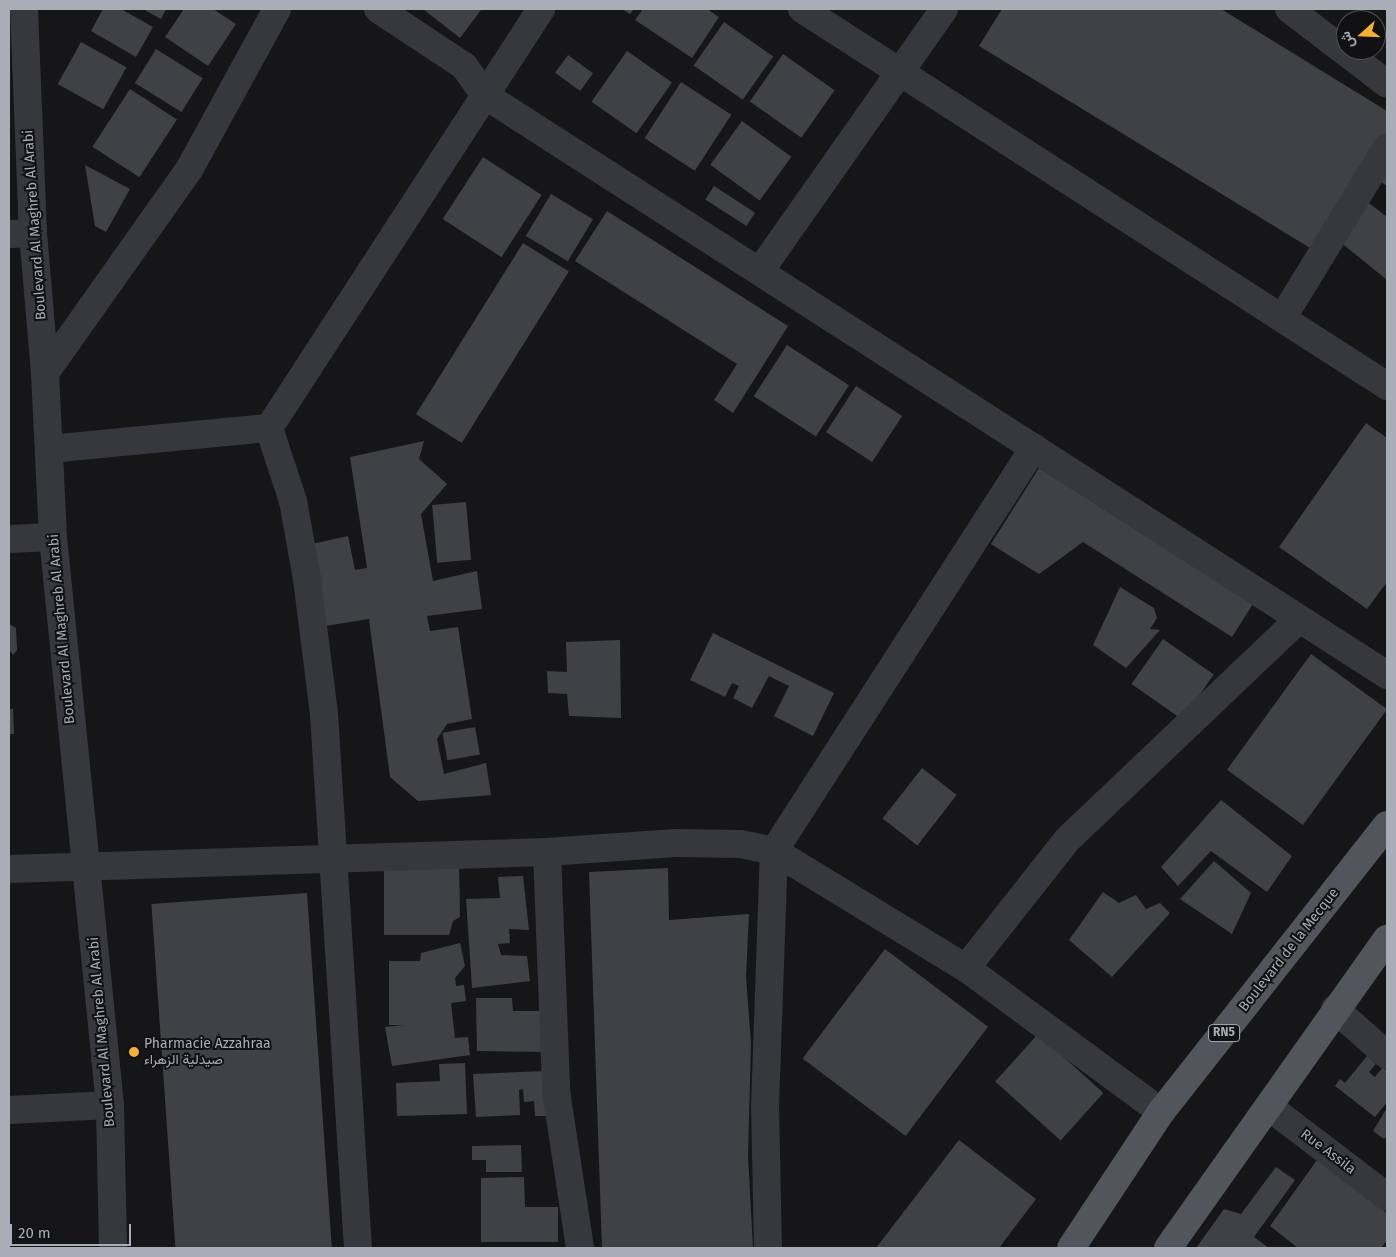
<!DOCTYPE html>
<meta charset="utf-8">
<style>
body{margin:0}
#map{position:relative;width:1396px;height:1257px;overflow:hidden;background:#161618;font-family:"Fira Sans",Vazirmatn,sans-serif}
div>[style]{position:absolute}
.building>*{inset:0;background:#404145;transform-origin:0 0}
.minor>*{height:28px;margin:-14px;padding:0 14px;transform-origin:14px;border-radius:14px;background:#37383d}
.primary>*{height:28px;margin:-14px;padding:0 14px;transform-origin:14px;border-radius:14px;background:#53555c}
.dots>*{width:14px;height:14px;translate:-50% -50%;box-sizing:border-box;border:2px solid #111113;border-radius:50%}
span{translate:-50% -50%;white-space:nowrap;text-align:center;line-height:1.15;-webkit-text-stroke:4px #111113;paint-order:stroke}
.shield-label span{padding:1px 4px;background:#111113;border:1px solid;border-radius:4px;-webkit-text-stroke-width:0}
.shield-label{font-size:12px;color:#a8adb8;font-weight:700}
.street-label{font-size:14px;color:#a8adb8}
.poi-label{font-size:14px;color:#a8adb8}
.left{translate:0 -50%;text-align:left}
.frame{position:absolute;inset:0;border:10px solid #a8adb8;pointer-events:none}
.north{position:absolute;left:1336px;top:10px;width:50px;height:50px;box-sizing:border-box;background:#111113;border:1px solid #4d4f55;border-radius:50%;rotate:250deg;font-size:14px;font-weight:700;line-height:20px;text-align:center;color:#a8adb8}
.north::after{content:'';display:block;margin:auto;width:18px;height:22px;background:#f2b134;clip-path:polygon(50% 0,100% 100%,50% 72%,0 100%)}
.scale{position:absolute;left:10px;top:1224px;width:121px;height:22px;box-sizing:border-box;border:2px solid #a8adb8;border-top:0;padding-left:6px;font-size:15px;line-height:18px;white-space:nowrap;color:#a8adb8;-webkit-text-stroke:4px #111113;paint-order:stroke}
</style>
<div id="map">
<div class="building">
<i style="clip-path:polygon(103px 9px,121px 9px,153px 27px,136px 57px,91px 31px)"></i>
<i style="clip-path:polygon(143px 9px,166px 9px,161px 19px)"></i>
<i style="clip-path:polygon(184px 9px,213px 9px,236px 24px,208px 66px,165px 37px)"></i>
<i style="clip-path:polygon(423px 9px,479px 9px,481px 10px,460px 38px)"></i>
<i style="clip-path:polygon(622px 9px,634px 9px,630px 14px)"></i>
<i style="clip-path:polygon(643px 9px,707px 9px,719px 17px,692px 58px,635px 20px)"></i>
<i style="clip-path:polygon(1002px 9px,1221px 9px,1387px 111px,1387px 133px,1315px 251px,979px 46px)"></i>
<i style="left:724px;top:22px;width:60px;height:53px;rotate:35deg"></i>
<i style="left:81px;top:42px;width:52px;height:48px;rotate:29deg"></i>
<i style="left:156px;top:49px;width:55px;height:40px;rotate:32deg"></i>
<i style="left:627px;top:51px;width:55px;height:62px;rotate:35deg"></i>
<i style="left:783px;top:54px;width:63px;height:58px;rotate:35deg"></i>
<i style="left:568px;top:55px;width:31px;height:22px;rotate:36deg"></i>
<i style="left:681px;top:82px;width:60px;height:67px;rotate:33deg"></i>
<i style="left:130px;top:89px;width:56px;height:69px;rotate:33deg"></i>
<i style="left:742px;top:121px;width:61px;height:54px;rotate:36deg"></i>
<i style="left:483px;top:157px;width:70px;height:74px;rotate:33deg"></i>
<i style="clip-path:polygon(85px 165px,130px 189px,106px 232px,95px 226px)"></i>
<i style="clip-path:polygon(1387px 169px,1387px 186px,1381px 182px)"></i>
<i style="left:714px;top:186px;width:49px;height:16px;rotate:33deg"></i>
<i style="left:551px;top:194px;width:49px;height:49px;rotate:31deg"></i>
<i style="clip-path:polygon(1365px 200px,1387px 217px,1387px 280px,1339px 241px)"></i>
<i style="clip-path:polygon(607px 211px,788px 326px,733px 413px,714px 400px,737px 364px,575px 261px)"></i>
<i style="left:523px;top:243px;width:54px;height:202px;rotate:32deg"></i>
<i style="left:787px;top:345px;width:74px;height:61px;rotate:33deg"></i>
<i style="left:856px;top:386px;width:55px;height:55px;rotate:33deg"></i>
<i style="clip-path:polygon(1366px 423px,1387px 438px,1387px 582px,1367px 609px,1279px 547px)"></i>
<i style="clip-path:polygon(424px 441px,419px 459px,447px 484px,421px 514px,433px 581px,477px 571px,482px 609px,427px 616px,430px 631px,458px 627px,472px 719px,447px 724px,437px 739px,444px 774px,486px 763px,491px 795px,418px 801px,390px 777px,369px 619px,325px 626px,312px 544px,348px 536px,355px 570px,367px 568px,350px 457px)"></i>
<i style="clip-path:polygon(1039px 468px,1253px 604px,1232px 637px,1083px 542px,1039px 574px,991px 544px)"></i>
<i style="left:466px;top:502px;width:58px;height:34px;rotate:85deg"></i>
<i style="clip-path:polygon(1120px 587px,1154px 608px,1157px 618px,1150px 629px,1160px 630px,1126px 668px,1093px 645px)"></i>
<i style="clip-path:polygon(9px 624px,16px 628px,17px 650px,13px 655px,9px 649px)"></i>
<i style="clip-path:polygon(713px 633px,834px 693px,813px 736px,774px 716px,789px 686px,769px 676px,752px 708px,733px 698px,739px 686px,732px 683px,725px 697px,690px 680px)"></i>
<i style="left:1163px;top:639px;width:62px;height:55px;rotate:35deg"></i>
<i style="clip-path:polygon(620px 640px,621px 718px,569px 716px,567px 694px,548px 693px,547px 671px,567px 672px,566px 642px)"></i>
<i style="left:1311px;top:654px;width:94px;height:143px;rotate:36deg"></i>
<i style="clip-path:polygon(9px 709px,13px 709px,14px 734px,9px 734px)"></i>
<i style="left:475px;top:727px;width:28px;height:33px;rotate:80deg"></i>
<i style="left:922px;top:768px;width:44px;height:64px;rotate:38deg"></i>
<i style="clip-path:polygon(1221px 800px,1292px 856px,1267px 892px,1211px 851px,1178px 886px,1161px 867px)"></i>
<i style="clip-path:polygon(1214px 861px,1251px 893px,1232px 934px,1180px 899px)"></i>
<i style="clip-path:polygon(384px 862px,459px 862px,460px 917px,453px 921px,449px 935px,384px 935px)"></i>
<i style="clip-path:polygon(668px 868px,669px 920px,749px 914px,746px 976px,751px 1044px,748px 1156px,753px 1248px,602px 1248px,589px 872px)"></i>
<i style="clip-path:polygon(523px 876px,529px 930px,509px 929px,510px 943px,498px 944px,501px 955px,527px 956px,530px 981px,472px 988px,466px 899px,500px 898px,498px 877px)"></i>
<i style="clip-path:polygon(1103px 892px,1119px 903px,1136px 895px,1146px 909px,1160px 903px,1170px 913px,1112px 977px,1069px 940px)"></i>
<i style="left:307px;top:893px;width:356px;height:156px;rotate:86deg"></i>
<i style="clip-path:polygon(460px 943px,465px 966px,455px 978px,456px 986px,464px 985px,466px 1001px,451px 1003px,455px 1038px,468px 1037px,470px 1055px,392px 1066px,385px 1027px,404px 1025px,389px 1025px,389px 961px,420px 961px,421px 953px)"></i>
<i style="left:885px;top:949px;width:129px;height:137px;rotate:37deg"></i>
<i style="clip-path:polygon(476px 998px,512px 998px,513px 1011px,548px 1011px,549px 1052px,477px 1051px)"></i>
<i style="left:1038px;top:1034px;width:88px;height:64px;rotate:42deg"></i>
<i style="clip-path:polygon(1367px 1056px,1376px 1064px,1369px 1072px,1375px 1077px,1383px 1067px,1387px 1071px,1387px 1102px,1375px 1117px,1335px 1086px,1340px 1079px,1345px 1083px)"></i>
<i style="clip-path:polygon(465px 1063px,467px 1114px,397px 1116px,396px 1083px,440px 1081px,439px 1064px)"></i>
<i style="clip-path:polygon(545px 1071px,547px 1116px,535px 1116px,534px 1101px,524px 1102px,523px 1089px,519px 1090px,520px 1115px,476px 1117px,473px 1074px)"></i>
<i style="clip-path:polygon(1387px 1108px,1387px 1136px,1384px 1139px,1373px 1131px)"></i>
<i style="clip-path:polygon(959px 1140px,1036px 1199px,999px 1248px,876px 1248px)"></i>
<i style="clip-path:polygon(521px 1145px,522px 1172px,486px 1172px,486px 1160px,472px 1160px,472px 1146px)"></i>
<i style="clip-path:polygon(1317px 1160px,1387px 1213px,1387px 1240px,1381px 1248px,1298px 1248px,1270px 1226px)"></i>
<i style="clip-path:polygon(1276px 1167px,1295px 1180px,1254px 1237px,1269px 1248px,1196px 1248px,1224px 1209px,1241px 1214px)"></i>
<i style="clip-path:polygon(524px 1177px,525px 1207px,558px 1207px,558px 1242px,481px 1242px,481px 1178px)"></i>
</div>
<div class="minor">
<i style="left:24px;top:9px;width:224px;rotate:87.7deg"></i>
<i style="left:33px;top:233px;width:141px;rotate:85.1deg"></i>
<i style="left:45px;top:373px;width:164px;rotate:87.2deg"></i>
<i style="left:53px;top:537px;width:571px;rotate:84.27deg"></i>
<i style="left:110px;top:1105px;width:143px;rotate:88.8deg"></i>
<i style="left:378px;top:9px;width:103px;rotate:33.5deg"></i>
<i style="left:464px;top:66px;width:37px;rotate:54deg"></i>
<i style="left:486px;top:96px;width:1071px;rotate:32.73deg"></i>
<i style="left:802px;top:9px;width:696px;rotate:32.8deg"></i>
<i style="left:1289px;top:9px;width:123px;rotate:37.4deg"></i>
<i style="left:9px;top:234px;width:24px;rotate:-2deg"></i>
<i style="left:760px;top:271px;width:320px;rotate:-54.9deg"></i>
<i style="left:1283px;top:317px;width:199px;rotate:-58.5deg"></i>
<i style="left:45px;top:373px;width:251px;rotate:-54.7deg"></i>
<i style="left:190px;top:168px;width:181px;rotate:-61.3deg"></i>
<i style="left:269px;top:428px;width:77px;rotate:71.8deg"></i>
<i style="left:293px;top:501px;width:79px;rotate:79.8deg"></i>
<i style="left:307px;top:579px;width:136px;rotate:82.8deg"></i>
<i style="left:324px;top:714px;width:535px;rotate:86.36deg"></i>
<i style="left:269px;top:428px;width:500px;rotate:-57deg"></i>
<i style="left:49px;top:449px;width:221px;rotate:-5.5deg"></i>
<i style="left:9px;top:539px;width:44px;rotate:-2.6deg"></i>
<i style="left:547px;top:852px;width:239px;rotate:87.8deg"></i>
<i style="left:556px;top:1091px;width:159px;rotate:81.3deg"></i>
<i style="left:9px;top:869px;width:538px;rotate:-1.81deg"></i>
<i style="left:547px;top:852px;width:129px;rotate:-4deg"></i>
<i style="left:676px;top:843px;width:65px;rotate:0.9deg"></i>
<i style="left:741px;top:844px;width:34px;rotate:12deg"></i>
<i style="left:774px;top:851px;width:225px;rotate:31.4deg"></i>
<i style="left:966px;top:968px;width:242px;rotate:36.4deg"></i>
<i style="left:966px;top:968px;width:164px;rotate:-51.7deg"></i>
<i style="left:1068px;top:839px;width:319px;rotate:-43.6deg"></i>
<i style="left:1335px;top:1009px;width:69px;rotate:41.5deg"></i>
<i style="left:1269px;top:1107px;width:148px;rotate:37.3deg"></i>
<i style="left:9px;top:1110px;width:101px;rotate:-2.8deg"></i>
<i style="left:768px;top:1248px;width:141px;rotate:-91.2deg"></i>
<i style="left:765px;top:1107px;width:256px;rotate:-88deg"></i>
<i style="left:774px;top:851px;width:480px;rotate:-57.2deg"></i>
</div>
<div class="primary">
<i style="left:1071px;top:1248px;width:163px;rotate:-56.5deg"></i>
<i style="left:1161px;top:1112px;width:365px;rotate:-51.8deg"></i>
<i style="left:1168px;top:1248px;width:379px;rotate:-54.7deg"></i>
</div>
<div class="dots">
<i style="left:134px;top:1052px;background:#f2b134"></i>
</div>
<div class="shield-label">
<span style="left:1224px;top:1033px">RN5</span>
</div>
<div class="street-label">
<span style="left:35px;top:225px;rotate:-94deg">Boulevard Al Maghreb Al Arabi</span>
<span style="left:62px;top:629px;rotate:-95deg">Boulevard Al Maghreb Al Arabi</span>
<span style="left:1289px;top:950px;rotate:-52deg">Boulevard de la Mecque</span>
<span style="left:102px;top:1032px;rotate:-95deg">Boulevard Al Maghreb Al Arabi</span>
<span style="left:1328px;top:1152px;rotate:37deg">Rue Assila</span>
</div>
<div class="poi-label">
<span class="left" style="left:144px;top:1052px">Pharmacie Azzahraa<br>صيدلية الزهراء</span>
</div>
<div class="frame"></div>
<div class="north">ش</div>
<div class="scale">20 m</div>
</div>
